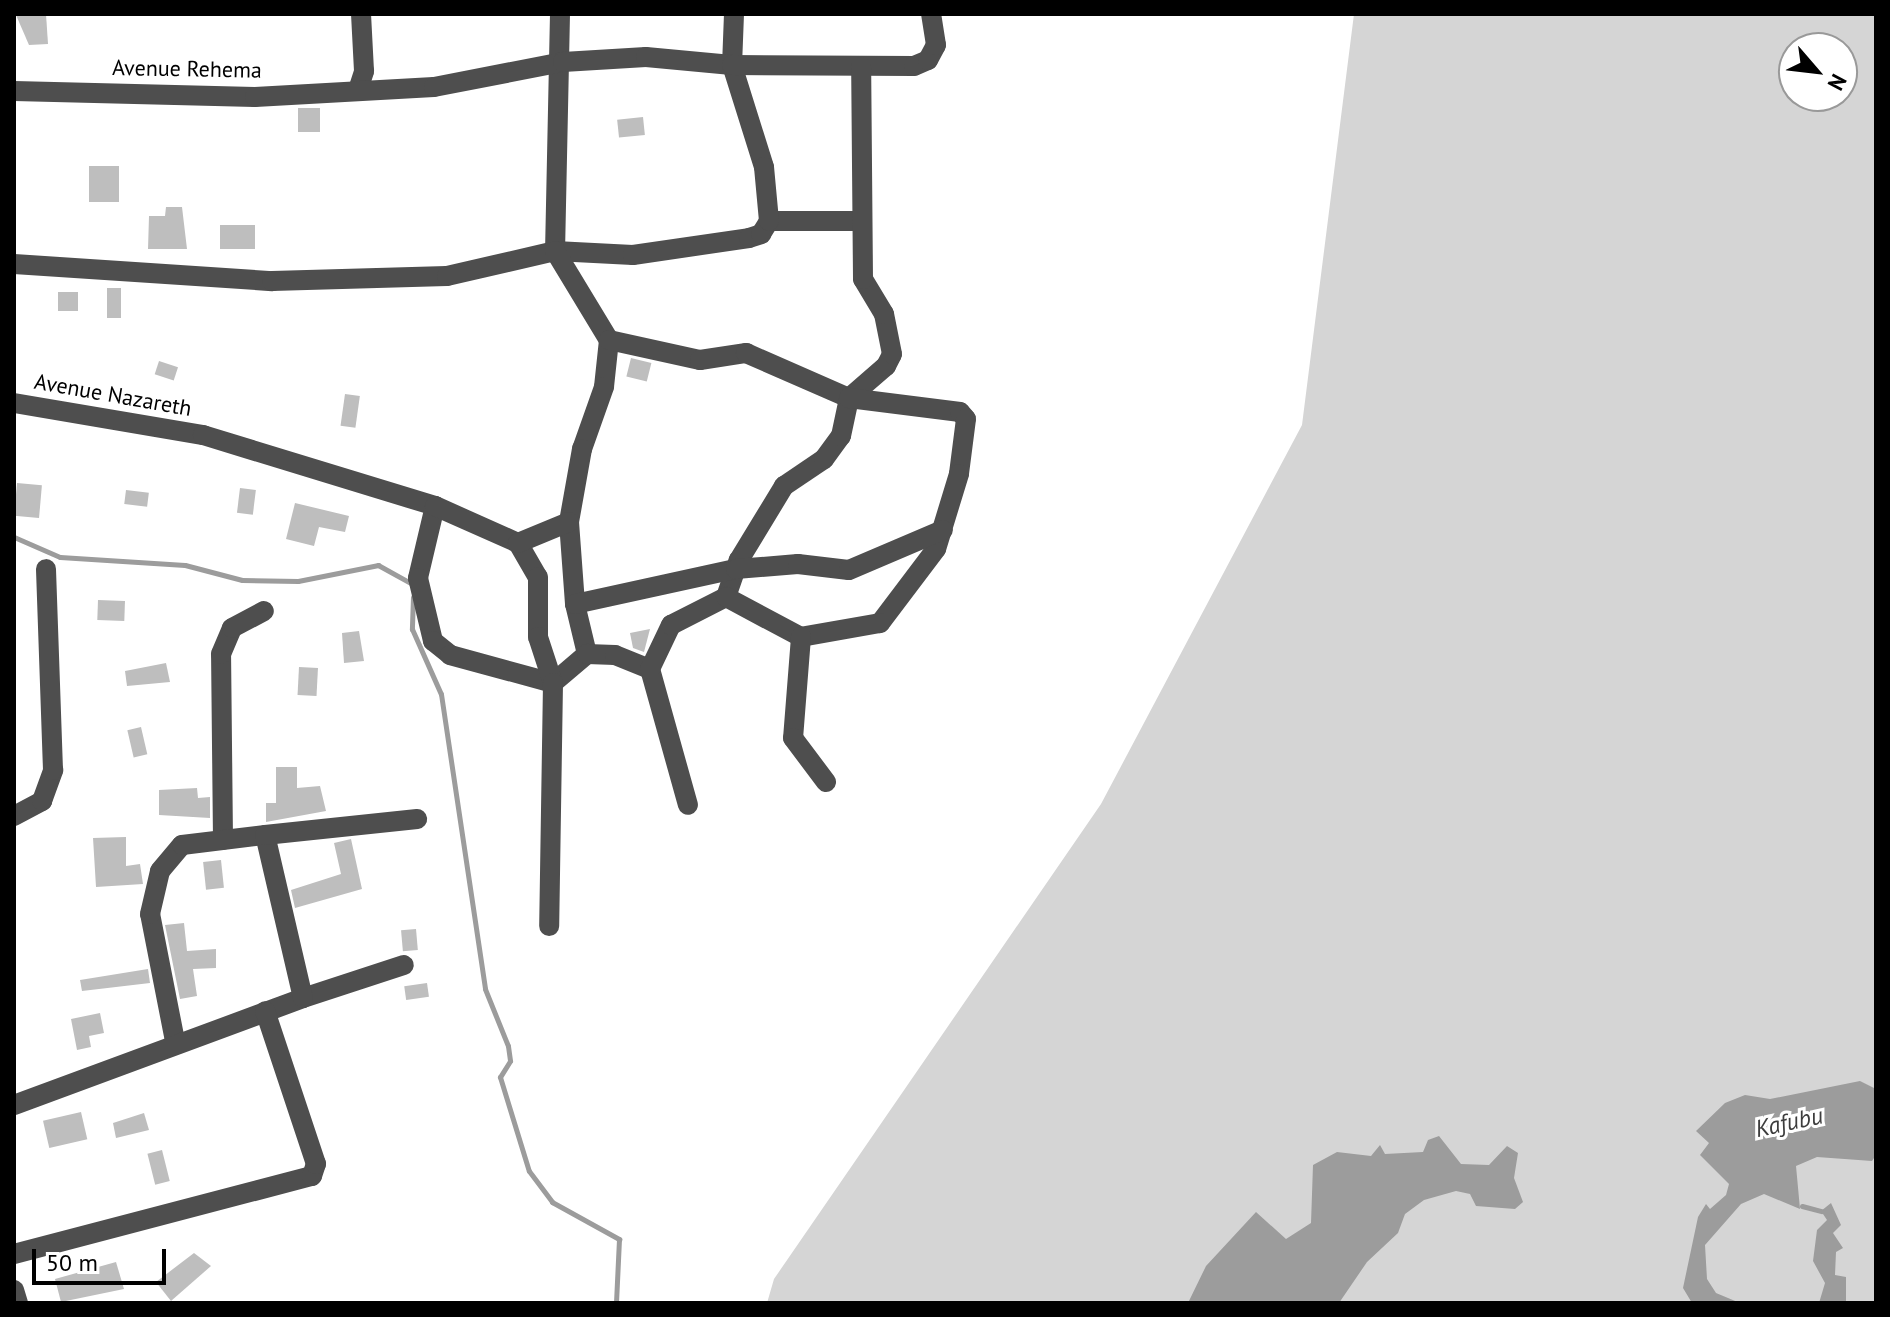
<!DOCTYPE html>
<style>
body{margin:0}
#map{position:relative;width:1890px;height:1317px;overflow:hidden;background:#fff;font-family:"PT Sans",sans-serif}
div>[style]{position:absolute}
.green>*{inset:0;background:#d5d5d5}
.water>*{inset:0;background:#9c9c9c}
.stream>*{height:5px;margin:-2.5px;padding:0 2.5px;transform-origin:2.5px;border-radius:2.5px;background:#9c9c9c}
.building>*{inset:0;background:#bebebe;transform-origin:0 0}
.minor>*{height:20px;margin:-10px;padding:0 10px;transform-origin:10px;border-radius:10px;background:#4e4e4e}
span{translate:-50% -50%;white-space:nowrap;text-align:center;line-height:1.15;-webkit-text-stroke:6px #fff;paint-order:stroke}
.street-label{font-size:22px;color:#000}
.water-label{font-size:24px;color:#3d3d3d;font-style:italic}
.frame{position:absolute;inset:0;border:16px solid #000;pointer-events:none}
.north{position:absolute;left:1778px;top:32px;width:80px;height:80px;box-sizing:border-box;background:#fff;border:2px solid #999;border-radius:50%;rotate:118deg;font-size:22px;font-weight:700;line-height:32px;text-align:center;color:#000}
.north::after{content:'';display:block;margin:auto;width:28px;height:36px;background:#000;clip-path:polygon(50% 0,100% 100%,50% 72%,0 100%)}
.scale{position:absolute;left:32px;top:1249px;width:134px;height:36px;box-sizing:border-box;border:4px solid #000;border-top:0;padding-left:10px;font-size:24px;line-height:28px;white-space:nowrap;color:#000;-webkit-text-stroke:6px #fff;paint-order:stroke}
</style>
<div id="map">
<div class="green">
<i style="clip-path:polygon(evenodd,1354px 14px,1876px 14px,1876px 1303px,767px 1303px,774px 1279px,1101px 804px,1302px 425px,1354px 14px,1794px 48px,1842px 48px,1842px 96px,1794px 96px,1794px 48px)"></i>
</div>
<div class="water">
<i style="clip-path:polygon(1860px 1081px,1876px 1089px,1876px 1155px,1872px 1161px,1817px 1157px,1796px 1166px,1800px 1209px,1764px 1194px,1741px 1204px,1705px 1245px,1707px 1279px,1716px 1293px,1740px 1303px,1692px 1303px,1683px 1288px,1698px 1217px,1706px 1204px,1710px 1209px,1726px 1195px,1729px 1184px,1700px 1155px,1709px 1143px,1696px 1131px,1725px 1103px,1745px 1095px,1770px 1099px)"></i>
<i style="clip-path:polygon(1439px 1136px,1461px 1164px,1489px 1165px,1507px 1146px,1518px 1153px,1514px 1178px,1523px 1202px,1515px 1209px,1476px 1206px,1470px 1194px,1456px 1191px,1424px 1200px,1405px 1214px,1398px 1233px,1367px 1262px,1339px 1303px,1188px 1303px,1206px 1266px,1256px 1212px,1286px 1239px,1311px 1223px,1313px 1165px,1337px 1152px,1371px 1156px,1380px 1145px,1385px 1154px,1423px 1152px,1428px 1140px)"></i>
<i style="clip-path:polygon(1831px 1203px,1841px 1225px,1833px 1233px,1843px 1248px,1836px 1252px,1835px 1275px,1846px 1277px,1846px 1303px,1819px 1303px,1825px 1283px,1813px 1261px,1817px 1230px,1827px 1220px,1821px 1211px)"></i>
</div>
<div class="stream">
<i style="left:14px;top:537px;width:50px;rotate:23.5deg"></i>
<i style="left:60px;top:557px;width:125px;rotate:3.7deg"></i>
<i style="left:185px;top:565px;width:59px;rotate:14.7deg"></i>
<i style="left:242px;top:580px;width:56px;rotate:1deg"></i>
<i style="left:298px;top:581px;width:82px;rotate:-11.3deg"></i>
<i style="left:378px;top:565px;width:39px;rotate:29deg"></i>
<i style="left:413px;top:597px;width:32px;rotate:92deg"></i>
<i style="left:412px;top:629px;width:71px;rotate:66deg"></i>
<i style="left:441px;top:694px;width:298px;rotate:81.5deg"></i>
<i style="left:485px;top:989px;width:61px;rotate:68deg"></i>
<i style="left:508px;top:1046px;width:15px;rotate:82deg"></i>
<i style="left:510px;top:1061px;width:19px;rotate:122deg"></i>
<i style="left:500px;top:1077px;width:98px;rotate:72.9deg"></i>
<i style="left:529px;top:1171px;width:39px;rotate:53deg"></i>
<i style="left:552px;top:1202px;width:77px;rotate:28.9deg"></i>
<i style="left:619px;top:1239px;width:64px;rotate:92.7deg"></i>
<i style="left:1802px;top:1206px;width:20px;rotate:15deg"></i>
</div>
<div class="building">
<i style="clip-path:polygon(46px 14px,48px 44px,29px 45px,16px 15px)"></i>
<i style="left:320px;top:108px;width:24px;height:22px;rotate:90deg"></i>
<i style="left:643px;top:117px;width:18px;height:26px;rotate:84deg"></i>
<i style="left:89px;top:166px;width:30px;height:36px"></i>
<i style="clip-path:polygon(166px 207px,182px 207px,187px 249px,148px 249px,149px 216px,165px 216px)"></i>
<i style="left:255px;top:225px;width:24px;height:35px;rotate:90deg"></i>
<i style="left:107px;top:288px;width:14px;height:30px"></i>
<i style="left:58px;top:292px;width:20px;height:19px"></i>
<i style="left:631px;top:358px;width:21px;height:19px;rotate:14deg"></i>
<i style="left:159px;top:361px;width:20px;height:14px;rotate:18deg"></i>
<i style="left:345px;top:394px;width:15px;height:32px;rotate:8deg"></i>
<i style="left:17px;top:483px;width:25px;height:33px;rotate:5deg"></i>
<i style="left:240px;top:488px;width:16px;height:25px;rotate:7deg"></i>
<i style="left:126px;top:490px;width:23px;height:14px;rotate:7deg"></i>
<i style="clip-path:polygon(295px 503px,349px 516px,345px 532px,319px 527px,314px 546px,286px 539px)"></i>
<i style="left:98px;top:600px;width:27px;height:20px;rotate:2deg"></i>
<i style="clip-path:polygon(650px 629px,644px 652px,633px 648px,630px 633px)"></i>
<i style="clip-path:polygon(359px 631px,364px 661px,344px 663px,342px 633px)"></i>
<i style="clip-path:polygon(166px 663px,170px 682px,127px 686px,125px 671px)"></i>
<i style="left:299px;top:667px;width:19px;height:28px;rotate:3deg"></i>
<i style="left:141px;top:727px;width:28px;height:14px;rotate:77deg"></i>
<i style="clip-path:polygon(276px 767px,297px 767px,297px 788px,320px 786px,326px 811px,266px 822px,266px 803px,276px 803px)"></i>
<i style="clip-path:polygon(197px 788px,198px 798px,210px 797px,210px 818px,159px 815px,159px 790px)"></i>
<i style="clip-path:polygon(126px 837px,126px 866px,140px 864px,143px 884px,96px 887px,93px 838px)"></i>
<i style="clip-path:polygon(351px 839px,362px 889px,295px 908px,291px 890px,341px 874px,334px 843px)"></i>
<i style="left:221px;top:860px;width:28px;height:18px;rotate:84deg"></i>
<i style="clip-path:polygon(184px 923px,187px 951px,216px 949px,216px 968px,193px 969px,197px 996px,180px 999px,165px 925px)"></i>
<i style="left:416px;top:929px;width:21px;height:15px;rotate:85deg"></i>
<i style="clip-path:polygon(148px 969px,150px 983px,82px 991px,80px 980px)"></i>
<i style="left:427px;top:983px;width:14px;height:23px;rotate:82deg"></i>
<i style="clip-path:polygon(100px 1013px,104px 1033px,89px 1036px,91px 1047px,77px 1050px,71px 1019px)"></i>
<i style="left:81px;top:1112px;width:28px;height:39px;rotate:77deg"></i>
<i style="clip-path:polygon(144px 1113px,149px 1130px,116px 1138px,113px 1123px)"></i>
<i style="left:162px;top:1150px;width:32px;height:15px;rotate:76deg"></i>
<i style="clip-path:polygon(194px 1253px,211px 1266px,171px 1301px,156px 1282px)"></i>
<i style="clip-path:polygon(116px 1262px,124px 1289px,61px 1302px,55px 1279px)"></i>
</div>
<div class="minor">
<i style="left:560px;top:14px;width:237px;rotate:91.2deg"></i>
<i style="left:555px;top:251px;width:78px;rotate:2.9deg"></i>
<i style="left:633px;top:255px;width:117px;rotate:-8.3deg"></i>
<i style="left:749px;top:238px;width:13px;rotate:-18deg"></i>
<i style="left:761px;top:234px;width:15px;rotate:-58deg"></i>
<i style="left:769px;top:221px;width:92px"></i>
<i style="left:734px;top:14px;width:51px;rotate:92.2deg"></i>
<i style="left:732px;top:65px;width:107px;rotate:72.6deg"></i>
<i style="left:764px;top:167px;width:54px;rotate:84.7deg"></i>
<i style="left:358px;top:90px;width:20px;rotate:-72deg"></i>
<i style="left:364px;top:71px;width:57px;rotate:-93deg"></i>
<i style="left:14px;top:91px;width:241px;rotate:1.4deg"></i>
<i style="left:255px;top:97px;width:179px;rotate:-3.2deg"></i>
<i style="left:434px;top:87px;width:131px;rotate:-11deg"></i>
<i style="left:563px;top:62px;width:83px;rotate:-3.4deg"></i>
<i style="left:646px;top:57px;width:86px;rotate:5.3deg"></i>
<i style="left:732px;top:65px;width:182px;rotate:0.3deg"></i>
<i style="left:914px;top:66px;width:15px;rotate:-23deg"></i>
<i style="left:928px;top:60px;width:17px;rotate:-62deg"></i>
<i style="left:936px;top:45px;width:31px;rotate:-99deg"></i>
<i style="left:14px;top:264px;width:259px;rotate:3.8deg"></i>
<i style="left:272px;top:281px;width:175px;rotate:-1.6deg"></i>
<i style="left:447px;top:276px;width:111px;rotate:-13deg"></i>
<i style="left:555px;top:251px;width:104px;rotate:58.8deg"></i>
<i style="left:609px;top:340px;width:47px;rotate:96.1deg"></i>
<i style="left:604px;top:387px;width:66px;rotate:109.5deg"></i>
<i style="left:582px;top:449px;width:74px;rotate:100.1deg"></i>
<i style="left:569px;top:522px;width:82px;rotate:85.8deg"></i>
<i style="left:575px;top:604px;width:51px;rotate:76.5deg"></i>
<i style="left:609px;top:340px;width:93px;rotate:12.4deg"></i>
<i style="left:700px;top:360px;width:47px;rotate:-8.7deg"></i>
<i style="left:746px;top:353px;width:112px;rotate:23.6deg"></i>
<i style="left:849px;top:398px;width:49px;rotate:-40.9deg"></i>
<i style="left:886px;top:366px;width:13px;rotate:-63deg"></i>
<i style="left:892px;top:354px;width:41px;rotate:-101.3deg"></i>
<i style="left:884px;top:314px;width:41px;rotate:-121deg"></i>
<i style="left:863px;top:279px;width:212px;rotate:-90.5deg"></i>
<i style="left:14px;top:403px;width:192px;rotate:9.6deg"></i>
<i style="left:203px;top:435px;width:243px;rotate:17deg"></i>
<i style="left:435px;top:506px;width:74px;rotate:103.3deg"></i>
<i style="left:418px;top:578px;width:65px;rotate:76.6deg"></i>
<i style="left:433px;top:641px;width:22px;rotate:39deg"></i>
<i style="left:450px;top:655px;width:107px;rotate:15.2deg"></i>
<i style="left:553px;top:683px;width:45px;rotate:-40.5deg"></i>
<i style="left:587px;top:654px;width:28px;rotate:2deg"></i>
<i style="left:615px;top:655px;width:38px;rotate:22deg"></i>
<i style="left:650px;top:669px;width:141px;rotate:74.4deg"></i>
<i style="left:435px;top:506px;width:91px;rotate:24deg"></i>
<i style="left:518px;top:543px;width:39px;rotate:60deg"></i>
<i style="left:538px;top:577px;width:60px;rotate:90deg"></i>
<i style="left:538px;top:637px;width:48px;rotate:71.9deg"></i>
<i style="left:553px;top:683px;width:243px;rotate:90.9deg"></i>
<i style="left:518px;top:543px;width:55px;rotate:-22.4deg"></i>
<i style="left:726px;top:597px;width:39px;rotate:-71deg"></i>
<i style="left:739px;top:560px;width:87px;rotate:-58.7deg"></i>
<i style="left:784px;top:486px;width:48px;rotate:-34deg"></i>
<i style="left:824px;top:459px;width:29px;rotate:-54deg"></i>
<i style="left:841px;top:436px;width:39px;rotate:-78deg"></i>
<i style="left:849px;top:398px;width:112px;rotate:7.2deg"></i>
<i style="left:960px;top:412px;width:9px;rotate:49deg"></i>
<i style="left:966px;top:419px;width:55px;rotate:97.3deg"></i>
<i style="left:959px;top:474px;width:78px;rotate:107deg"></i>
<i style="left:936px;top:549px;width:93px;rotate:127.1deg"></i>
<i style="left:880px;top:623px;width:80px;rotate:170deg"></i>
<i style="left:575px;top:604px;width:165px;rotate:-12.3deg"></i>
<i style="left:736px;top:569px;width:62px;rotate:-4.6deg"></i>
<i style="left:798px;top:564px;width:51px;rotate:6.7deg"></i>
<i style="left:849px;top:570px;width:102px;rotate:-23.1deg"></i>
<i style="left:650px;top:669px;width:49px;rotate:-64.5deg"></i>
<i style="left:671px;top:625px;width:62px;rotate:-27deg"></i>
<i style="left:726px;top:597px;width:85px;rotate:28.1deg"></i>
<i style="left:801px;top:637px;width:101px;rotate:94.5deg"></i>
<i style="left:793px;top:738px;width:55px;rotate:53.1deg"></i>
<i style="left:14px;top:816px;width:32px;rotate:-28deg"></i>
<i style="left:42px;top:801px;width:33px;rotate:-70deg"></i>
<i style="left:53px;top:770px;width:201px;rotate:-92deg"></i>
<i style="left:223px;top:840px;width:186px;rotate:-90.6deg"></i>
<i style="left:221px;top:654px;width:28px;rotate:-67deg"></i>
<i style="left:232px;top:628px;width:36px;rotate:-28deg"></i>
<i style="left:303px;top:998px;width:106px;rotate:-18.1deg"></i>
<i style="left:175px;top:1041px;width:129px;rotate:-101.1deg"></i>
<i style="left:150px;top:914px;width:44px;rotate:-76.9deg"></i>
<i style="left:160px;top:871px;width:34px;rotate:-50deg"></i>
<i style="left:182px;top:845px;width:84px;rotate:-6.9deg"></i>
<i style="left:14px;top:1105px;width:308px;rotate:-20.3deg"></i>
<i style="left:303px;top:998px;width:167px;rotate:-103.1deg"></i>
<i style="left:265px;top:835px;width:153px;rotate:-6deg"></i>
<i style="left:14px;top:1254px;width:308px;rotate:-14.7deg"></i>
<i style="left:312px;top:1176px;width:13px;rotate:-72deg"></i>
<i style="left:316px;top:1164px;width:161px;rotate:-108.4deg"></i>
<i style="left:14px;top:1290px;width:14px;rotate:73deg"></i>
</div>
<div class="street-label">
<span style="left:187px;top:69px;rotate:1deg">Avenue Rehema</span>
<span style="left:113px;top:395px;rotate:10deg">Avenue Nazareth</span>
</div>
<div class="water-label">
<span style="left:1789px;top:1122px;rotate:-12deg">Kafubu</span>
</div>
<div class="frame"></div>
<div class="north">N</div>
<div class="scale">50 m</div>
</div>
